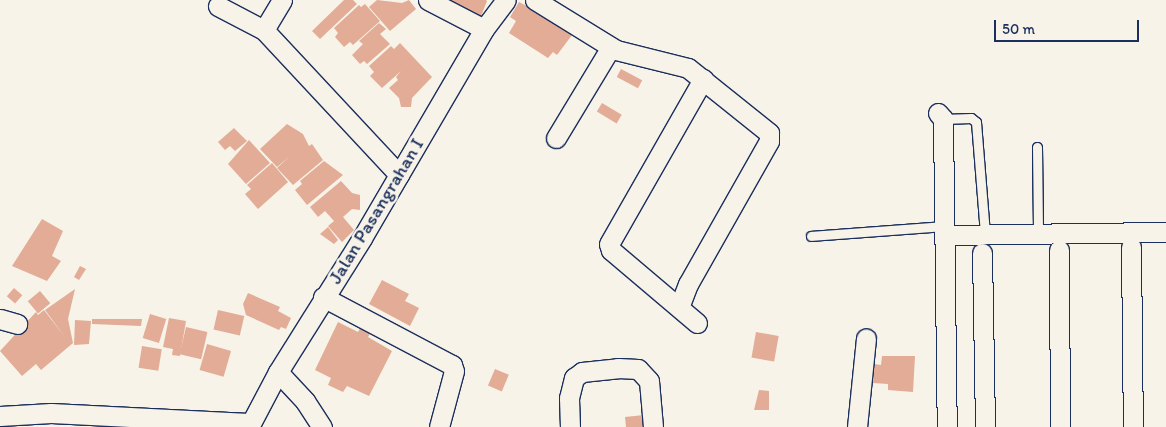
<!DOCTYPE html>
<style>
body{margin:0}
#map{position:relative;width:1166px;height:427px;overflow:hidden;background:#f7f3e8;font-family:Itim,sans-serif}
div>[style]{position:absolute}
.building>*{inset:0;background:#e2ac96;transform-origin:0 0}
.roads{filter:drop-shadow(1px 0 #1b2f5e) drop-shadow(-1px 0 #1b2f5e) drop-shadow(0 1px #1b2f5e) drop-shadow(0 -1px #1b2f5e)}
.service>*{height:9px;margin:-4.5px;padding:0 4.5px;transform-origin:4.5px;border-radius:4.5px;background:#f7f3e8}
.minor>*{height:19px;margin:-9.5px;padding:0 9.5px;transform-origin:9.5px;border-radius:9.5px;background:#f7f3e8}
span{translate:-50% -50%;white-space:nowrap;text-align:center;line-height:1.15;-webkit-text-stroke:5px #f7f3e8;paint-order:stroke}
.street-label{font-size:19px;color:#1b2f5e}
.scale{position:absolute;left:994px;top:20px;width:145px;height:22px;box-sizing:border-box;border:2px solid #1b2f5e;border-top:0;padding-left:6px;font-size:15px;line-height:18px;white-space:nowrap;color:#1b2f5e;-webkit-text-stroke:4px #f7f3e8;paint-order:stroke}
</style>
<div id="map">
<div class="building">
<i style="clip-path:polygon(344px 0,353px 0,357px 4px,320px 39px,312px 31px)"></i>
<i style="clip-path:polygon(377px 0,402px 3px,409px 0,416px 9px,390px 31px,369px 7px)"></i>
<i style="clip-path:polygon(450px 0,486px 0,487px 1px,479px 21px)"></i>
<i style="clip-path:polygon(519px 2px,575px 31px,557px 55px,553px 52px,548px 58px,509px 33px,516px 21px,510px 17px)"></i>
<i style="clip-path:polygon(365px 4px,380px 21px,353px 45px,350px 42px,344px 47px,335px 37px,338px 33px,334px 28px,359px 5px,361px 7px)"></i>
<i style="clip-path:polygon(379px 23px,386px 29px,380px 34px,390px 44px,367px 64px,364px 61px,360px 64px,352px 55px,363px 44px,359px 41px)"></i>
<i style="clip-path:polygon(400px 43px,432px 77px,412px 98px,411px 107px,401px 107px,399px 98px,389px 88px,398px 80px,396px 77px,401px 71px,382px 88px,370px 76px,374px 72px,369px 66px,391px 46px,394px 49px)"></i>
<i style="left:621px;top:69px;width:24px;height:9px;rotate:28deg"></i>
<i style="left:602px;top:103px;width:23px;height:10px;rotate:31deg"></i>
<i style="clip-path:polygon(287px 124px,303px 134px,309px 146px,312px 144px,323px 160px,293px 185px,277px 168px,290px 156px,277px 167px,260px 149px)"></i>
<i style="clip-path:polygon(234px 128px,247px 141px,235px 151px,230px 146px,225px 150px,218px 142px)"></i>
<i style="clip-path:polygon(249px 140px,270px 163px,246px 184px,228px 164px)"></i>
<i style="clip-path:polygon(324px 161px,343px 175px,307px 205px,295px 190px,302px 184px,300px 181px)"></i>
<i style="clip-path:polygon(272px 163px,288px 182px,258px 209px,245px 194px,251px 189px,247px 185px)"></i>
<i style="clip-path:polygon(341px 181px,352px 193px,360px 195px,360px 210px,352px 209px,343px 217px,354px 230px,342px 242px,328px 226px,334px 221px,325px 211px,318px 217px,310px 207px)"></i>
<i style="clip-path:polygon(42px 219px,63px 231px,52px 256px,61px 261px,47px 281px,12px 266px)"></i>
<i style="clip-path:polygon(328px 227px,338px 240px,334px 244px,320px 234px)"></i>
<i style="clip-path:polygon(80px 266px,86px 269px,79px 280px,74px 277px)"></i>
<i style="clip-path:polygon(382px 280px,409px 294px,405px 301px,419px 308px,410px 326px,369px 304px)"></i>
<i style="left:14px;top:288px;width:11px;height:11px;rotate:41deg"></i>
<i style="clip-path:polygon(75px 289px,68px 319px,73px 343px,41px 370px,36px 364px,22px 376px,0 351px,36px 312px,38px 315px,44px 310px,65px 337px,45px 310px)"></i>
<i style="left:40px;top:291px;width:16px;height:16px;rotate:50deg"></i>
<i style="clip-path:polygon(248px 293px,280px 307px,278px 311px,291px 318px,286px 329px,281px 327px,279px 330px,246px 315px,243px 304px)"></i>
<i style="left:218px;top:310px;width:27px;height:20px;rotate:13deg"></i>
<i style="left:150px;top:314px;width:17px;height:25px;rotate:17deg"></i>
<i style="clip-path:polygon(169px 318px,186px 321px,180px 356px,172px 355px,173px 349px,163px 347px)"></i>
<i style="clip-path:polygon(92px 319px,142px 319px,141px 326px,92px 324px)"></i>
<i style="clip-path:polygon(75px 320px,91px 321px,89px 344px,74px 345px)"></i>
<i style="clip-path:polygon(338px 322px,358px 332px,363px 323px,373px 328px,368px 337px,392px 351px,369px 396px,347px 386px,343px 392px,328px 385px,331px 378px,315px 370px)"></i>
<i style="left:186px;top:327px;width:22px;height:28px;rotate:13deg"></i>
<i style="left:756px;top:332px;width:23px;height:26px;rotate:10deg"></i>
<i style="left:207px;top:344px;width:25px;height:27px;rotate:16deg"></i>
<i style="left:142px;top:346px;width:20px;height:22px;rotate:9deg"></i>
<i style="clip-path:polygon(882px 356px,915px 356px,913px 392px,888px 390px,888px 384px,873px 383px,874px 364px,881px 365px)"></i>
<i style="left:495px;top:369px;width:15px;height:18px;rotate:23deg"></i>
<i style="clip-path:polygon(759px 390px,769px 391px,769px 410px,754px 410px)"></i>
<i style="clip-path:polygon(644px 415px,645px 427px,626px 427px,625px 417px)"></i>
</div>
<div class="roads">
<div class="service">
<i style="left:943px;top:119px;width:28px;rotate:-2deg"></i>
<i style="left:971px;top:118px;width:6px;rotate:39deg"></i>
<i style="left:976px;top:122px;width:113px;rotate:85.4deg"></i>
<i style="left:1037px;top:147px;width:85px;rotate:89.3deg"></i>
<i style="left:811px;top:236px;width:133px;rotate:-4.3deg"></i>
</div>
<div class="minor">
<i style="left:428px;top:0;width:63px;rotate:27.4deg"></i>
<i style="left:535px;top:0;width:95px;rotate:31.7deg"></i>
<i style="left:616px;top:50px;width:74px;rotate:14deg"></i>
<i style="left:688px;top:68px;width:104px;rotate:38.7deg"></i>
<i style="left:769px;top:133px;width:8px;rotate:90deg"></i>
<i style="left:769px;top:141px;width:164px;rotate:119.5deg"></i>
<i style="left:688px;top:284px;width:22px;rotate:111deg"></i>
<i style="left:218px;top:6px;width:52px;rotate:27.6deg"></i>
<i style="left:264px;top:30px;width:198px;rotate:47deg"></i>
<i style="left:264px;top:30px;width:35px;rotate:-59deg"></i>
<i style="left:938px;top:113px;width:8px;rotate:50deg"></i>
<i style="left:943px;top:119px;width:308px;rotate:89.3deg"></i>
<i style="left:556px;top:138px;width:106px;rotate:-58.9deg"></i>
<i style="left:945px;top:235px;width:221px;rotate:-0.8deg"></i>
<i style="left:1131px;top:247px;width:180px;rotate:89.4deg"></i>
<i style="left:1059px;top:250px;width:177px;rotate:89.7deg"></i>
<i style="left:982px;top:253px;width:174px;rotate:89deg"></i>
<i style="left:323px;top:297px;width:146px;rotate:27.8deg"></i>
<i style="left:452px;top:365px;width:6px;rotate:72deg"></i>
<i style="left:454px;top:371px;width:58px;rotate:105deg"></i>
<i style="left:0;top:319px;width:18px;rotate:16deg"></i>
<i style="left:697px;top:323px;width:113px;rotate:-139.7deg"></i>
<i style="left:611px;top:250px;width:6px;rotate:-108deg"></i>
<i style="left:609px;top:244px;width:190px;rotate:-60.3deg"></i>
<i style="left:278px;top:372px;width:40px;rotate:47deg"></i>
<i style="left:305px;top:401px;width:31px;rotate:57deg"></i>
<i style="left:0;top:416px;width:51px;rotate:-3.4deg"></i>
<i style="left:51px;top:413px;width:198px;rotate:2.9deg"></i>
<i style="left:249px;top:427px;width:62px;rotate:-62.2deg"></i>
<i style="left:278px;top:372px;width:158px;rotate:-57.9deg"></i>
<i style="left:362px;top:238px;width:242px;rotate:-59.7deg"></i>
<i style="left:484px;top:29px;width:36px;rotate:-53deg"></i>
<i style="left:570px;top:427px;width:29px;rotate:-92deg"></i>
<i style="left:569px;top:398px;width:21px;rotate:-76deg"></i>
<i style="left:574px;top:378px;width:10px;rotate:-37deg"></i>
<i style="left:582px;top:372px;width:36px;rotate:-6deg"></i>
<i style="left:618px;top:368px;width:20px;rotate:3deg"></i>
<i style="left:638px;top:369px;width:16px;rotate:47deg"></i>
<i style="left:649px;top:381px;width:46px;rotate:85deg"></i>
<i style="left:857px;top:427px;width:89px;rotate:-84.2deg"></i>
</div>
</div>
<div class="street-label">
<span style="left:376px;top:211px;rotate:-59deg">Jalan Pasangrahan I</span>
</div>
<div class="scale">50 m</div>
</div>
